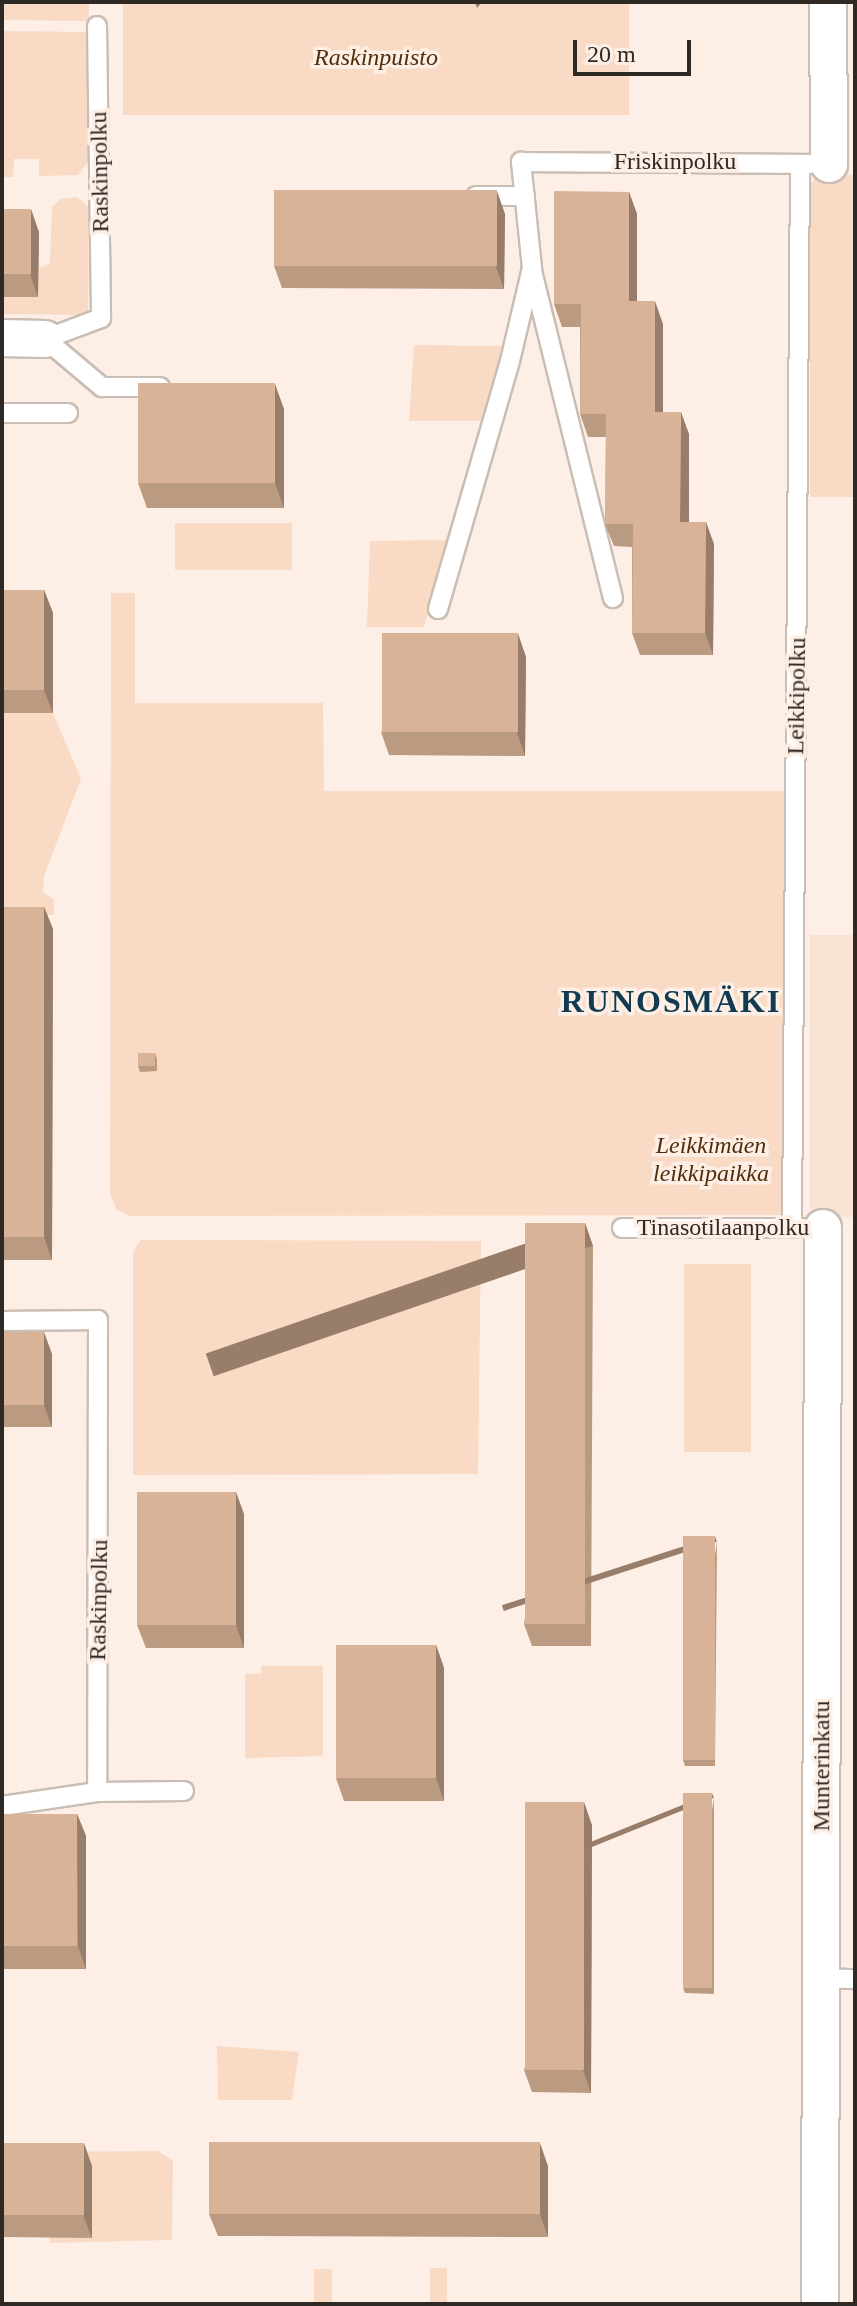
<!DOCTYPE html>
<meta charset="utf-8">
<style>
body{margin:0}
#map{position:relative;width:857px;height:2306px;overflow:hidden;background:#fdefe5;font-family:"Times New Roman",serif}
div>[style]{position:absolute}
.built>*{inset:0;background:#f8e3d4}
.green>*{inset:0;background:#f8dac5;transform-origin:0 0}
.roads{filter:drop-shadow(2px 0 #cabdb3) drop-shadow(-2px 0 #cabdb3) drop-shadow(0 2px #cabdb3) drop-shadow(0 -2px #cabdb3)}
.lane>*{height:18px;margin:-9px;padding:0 9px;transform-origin:9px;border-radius:9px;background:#fff}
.street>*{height:36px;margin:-18px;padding:0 18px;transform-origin:18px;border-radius:18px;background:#fff}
.wall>*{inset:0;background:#bb9a82;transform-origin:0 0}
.shaded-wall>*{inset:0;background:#987d6a;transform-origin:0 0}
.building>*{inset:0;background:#d9b397;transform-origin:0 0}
span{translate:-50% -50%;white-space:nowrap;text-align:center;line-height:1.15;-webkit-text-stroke:7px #fdefe5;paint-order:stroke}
.park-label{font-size:24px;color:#522d0c;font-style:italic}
.street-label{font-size:24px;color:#2e2925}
.district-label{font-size:32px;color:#123b52;font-weight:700;letter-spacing:2px}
.frame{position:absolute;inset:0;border:4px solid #2e2925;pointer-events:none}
.scale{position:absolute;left:573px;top:40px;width:118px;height:36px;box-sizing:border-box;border:4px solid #2e2925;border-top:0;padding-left:10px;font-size:24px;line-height:28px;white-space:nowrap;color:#2e2925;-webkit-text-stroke:6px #fdefe5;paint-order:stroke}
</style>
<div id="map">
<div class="built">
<i style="clip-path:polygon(810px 935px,855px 935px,855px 1217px,817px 1216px,810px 1208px)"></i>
</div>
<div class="green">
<i style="clip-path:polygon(89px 2px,89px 21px,2px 20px,2px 4px)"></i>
<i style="left:123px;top:2px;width:506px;height:113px"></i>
<i style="clip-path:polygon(2px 31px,89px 32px,88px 162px,78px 175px,39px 176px,39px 159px,14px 159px,13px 177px,2px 177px)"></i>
<i style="clip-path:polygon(820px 175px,855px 175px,855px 497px,810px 497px,810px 184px)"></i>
<i style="clip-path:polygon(77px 197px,89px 207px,88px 315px,2px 314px,2px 296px,38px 296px,39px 268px,50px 263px,52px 207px,61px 199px)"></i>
<i style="clip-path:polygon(414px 345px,502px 346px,484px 421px,409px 421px)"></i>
<i style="left:175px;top:523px;width:117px;height:47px"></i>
<i style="clip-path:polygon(448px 540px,424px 627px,367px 627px,370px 541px)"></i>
<i style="clip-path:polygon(111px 593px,135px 593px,135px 703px,323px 703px,324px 791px,786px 791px,786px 1206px,781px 1215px,129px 1216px,116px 1209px,110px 1193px)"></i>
<i style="clip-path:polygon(2px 713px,53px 713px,81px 779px,44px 876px,43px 892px,54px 900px,54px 915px,2px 915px)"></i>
<i style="clip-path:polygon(141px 1240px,481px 1241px,478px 1474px,133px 1475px,133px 1252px)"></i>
<i style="left:684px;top:1264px;width:67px;height:188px"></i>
<i style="clip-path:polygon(261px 1666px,323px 1666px,323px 1756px,245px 1758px,245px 1674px,261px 1674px)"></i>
<i style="clip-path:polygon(217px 2046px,299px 2052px,292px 2100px,218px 2100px)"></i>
<i style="clip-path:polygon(158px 2151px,173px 2161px,172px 2240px,50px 2243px,44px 2152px)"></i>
<i style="left:430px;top:2268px;width:17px;height:36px"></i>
<i style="left:314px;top:2269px;width:18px;height:35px"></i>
</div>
<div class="roads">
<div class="lane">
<i style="left:97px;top:26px;width:292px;rotate:89.2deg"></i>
<i style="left:101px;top:318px;width:60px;rotate:159.4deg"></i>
<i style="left:45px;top:339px;width:75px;rotate:40.1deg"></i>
<i style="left:102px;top:387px;width:58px"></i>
<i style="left:476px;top:196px;width:49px"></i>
<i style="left:532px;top:271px;width:337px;rotate:76.1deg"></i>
<i style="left:2px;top:413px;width:66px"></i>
<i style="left:438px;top:609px;width:258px;rotate:-73.8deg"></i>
<i style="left:510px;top:361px;width:96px;rotate:-76.7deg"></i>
<i style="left:532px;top:268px;width:107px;rotate:-95.9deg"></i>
<i style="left:521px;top:162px;width:289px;rotate:0.4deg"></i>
<i style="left:792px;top:1227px;width:1063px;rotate:-89.57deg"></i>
<i style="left:622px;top:1228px;width:181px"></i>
<i style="left:2px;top:1321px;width:96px;rotate:-0.6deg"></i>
<i style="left:98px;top:1320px;width:472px;rotate:90.1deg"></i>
<i style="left:2px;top:1806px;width:96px;rotate:-8.4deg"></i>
<i style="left:97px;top:1792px;width:87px;rotate:-0.7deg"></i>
<i style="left:821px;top:1978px;width:34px;rotate:2deg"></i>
</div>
<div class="street">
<i style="left:828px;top:2px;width:162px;rotate:89.6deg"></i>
<i style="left:2px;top:338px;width:43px;rotate:1.3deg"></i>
<i style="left:820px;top:2304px;width:1076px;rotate:-89.84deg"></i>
</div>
</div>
<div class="wall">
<i style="left:2px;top:2px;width:37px;height:2px"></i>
<i style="clip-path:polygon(629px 192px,637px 214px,637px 301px,663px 324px,663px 412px,689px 434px,689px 522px,714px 544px,713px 655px,640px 655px,632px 633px,632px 547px,614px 546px,605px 524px,606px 437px,588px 437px,580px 414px,580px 327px,562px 327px,554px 304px)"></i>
<i style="clip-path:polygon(2px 209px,39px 232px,38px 297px,2px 297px)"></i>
<i style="clip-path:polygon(505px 214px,504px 289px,282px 288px,274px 266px)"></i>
<i style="clip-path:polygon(284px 409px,284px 508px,147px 508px,138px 483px)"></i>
<i style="clip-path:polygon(2px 590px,44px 590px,53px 613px,53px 713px,2px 713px)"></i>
<i style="clip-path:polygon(518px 634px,526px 657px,525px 756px,389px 755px,381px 732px)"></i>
<i style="clip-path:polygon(2px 907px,44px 907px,53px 929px,52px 1260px,2px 1260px)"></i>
<i style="clip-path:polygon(155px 1053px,157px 1059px,157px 1071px,140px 1072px,138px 1066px)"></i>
<i style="clip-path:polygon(585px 1223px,593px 1246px,591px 1646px,532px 1646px,524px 1624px)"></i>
<i style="clip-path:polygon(2px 1332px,52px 1354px,52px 1427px,2px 1427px)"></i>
<i style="clip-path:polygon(244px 1514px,244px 1648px,146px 1648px,137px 1625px)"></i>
<i style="clip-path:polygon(717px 1542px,715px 1766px,685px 1766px,683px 1760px)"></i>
<i style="clip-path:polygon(436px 1645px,444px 1668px,444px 1801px,344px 1801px,336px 1778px)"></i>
<i style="clip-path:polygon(714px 1798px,714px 1994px,685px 1993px,683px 1988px)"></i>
<i style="clip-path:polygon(2px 1814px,77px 1814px,86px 1836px,86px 1969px,2px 1969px)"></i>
<i style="clip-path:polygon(592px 1825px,591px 2093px,532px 2092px,524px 2070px)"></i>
<i style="clip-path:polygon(2px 2143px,92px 2166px,92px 2238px,2px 2237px)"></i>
<i style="clip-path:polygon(548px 2166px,548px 2237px,218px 2236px,209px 2214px)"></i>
</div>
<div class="shaded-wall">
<i style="clip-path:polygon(475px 2px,482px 2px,477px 8px)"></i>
<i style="clip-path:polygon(497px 191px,505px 214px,504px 289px,496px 267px)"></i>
<i style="clip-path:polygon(629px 192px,637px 214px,637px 324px,629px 301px)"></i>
<i style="clip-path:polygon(31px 209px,39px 232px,38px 297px,30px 274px)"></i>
<i style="clip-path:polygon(655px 301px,663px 324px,663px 434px,655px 412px)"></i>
<i style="clip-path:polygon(275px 384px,284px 409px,284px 508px,275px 483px)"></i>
<i style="clip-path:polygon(681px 412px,689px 434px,689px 545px,680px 522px)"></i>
<i style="clip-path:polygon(706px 522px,714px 544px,713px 655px,705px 633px)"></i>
<i style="clip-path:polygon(44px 590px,53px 613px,53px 713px,44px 690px)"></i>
<i style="clip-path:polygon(518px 634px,526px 657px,525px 756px,517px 733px)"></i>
<i style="clip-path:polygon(44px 907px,53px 929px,52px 1260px,44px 1237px)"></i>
<i style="left:585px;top:1223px;width:24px;height:401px;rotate:71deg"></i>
<i style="clip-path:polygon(44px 1332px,52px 1354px,52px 1427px,44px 1405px)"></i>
<i style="clip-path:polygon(236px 1492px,244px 1514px,244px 1648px,236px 1625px)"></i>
<i style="left:715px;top:1536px;width:6px;height:224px;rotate:72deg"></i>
<i style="clip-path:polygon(436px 1645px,444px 1668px,444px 1801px,436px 1778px)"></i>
<i style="left:712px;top:1793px;width:5px;height:195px;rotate:68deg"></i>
<i style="clip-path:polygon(584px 1802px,592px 1825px,591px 2093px,583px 2070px)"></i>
<i style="clip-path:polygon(77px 1814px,86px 1836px,86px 1969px,78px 1946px)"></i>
<i style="clip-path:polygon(84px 2143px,92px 2166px,92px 2238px,83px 2215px)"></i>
<i style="clip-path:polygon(540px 2143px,548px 2166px,548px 2237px,540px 2214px)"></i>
</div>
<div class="building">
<i style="left:274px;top:190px;width:223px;height:76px"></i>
<i style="clip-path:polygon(554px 191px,629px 192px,629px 301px,655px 301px,655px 412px,681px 412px,680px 522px,706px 522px,705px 633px,632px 633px,633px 524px,605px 524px,606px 414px,580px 414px,581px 304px,554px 304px)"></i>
<i style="left:2px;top:209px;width:29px;height:65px"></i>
<i style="left:138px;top:383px;width:137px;height:100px"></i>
<i style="left:2px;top:590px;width:42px;height:100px"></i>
<i style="left:382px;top:633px;width:136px;height:99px"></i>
<i style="left:2px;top:907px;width:42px;height:330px"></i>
<i style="left:155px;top:1053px;width:13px;height:17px;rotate:90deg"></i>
<i style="left:525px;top:1223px;width:60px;height:401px"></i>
<i style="left:2px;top:1332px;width:42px;height:73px"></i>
<i style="left:137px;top:1492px;width:99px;height:133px"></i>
<i style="left:683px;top:1536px;width:32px;height:224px"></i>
<i style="left:336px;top:1645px;width:100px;height:133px"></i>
<i style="left:683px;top:1793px;width:29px;height:195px"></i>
<i style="left:525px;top:1802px;width:59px;height:268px"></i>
<i style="left:2px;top:1814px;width:75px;height:132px"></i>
<i style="left:209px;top:2142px;width:331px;height:72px"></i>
<i style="left:2px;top:2143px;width:82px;height:72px"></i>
</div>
<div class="park-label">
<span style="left:376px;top:58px">Raskinpuisto</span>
<span style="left:711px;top:1160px">Leikkimäen<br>leikkipaikka</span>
</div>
<div class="street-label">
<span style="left:675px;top:162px">Friskinpolku</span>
<span style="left:100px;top:172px;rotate:-91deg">Raskinpolku</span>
<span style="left:797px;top:696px;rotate:-89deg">Leikkipolku</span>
<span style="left:723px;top:1228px">Tinasotilaanpolku</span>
<span style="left:99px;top:1600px;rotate:-89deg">Raskinpolku</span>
<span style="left:822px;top:1766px;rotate:-90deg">Munterinkatu</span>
</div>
<div class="district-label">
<span style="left:671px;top:1001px">RUNOSMÄKI</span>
</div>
<div class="frame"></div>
<div class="scale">20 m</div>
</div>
